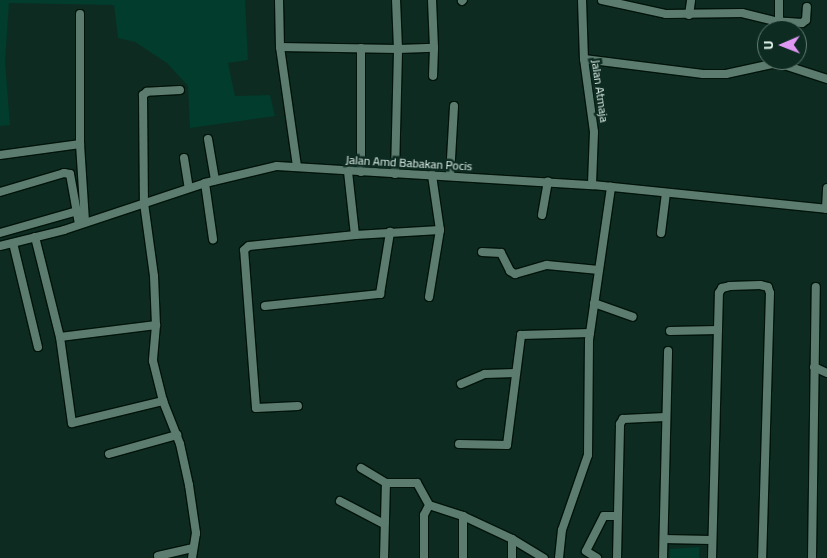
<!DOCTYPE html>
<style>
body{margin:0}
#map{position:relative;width:827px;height:558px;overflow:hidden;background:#0d2b21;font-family:"Titillium Web",sans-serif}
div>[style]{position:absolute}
.green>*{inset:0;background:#013c2c}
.roads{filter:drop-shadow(1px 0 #00130a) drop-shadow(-1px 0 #00130a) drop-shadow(0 1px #00130a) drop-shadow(0 -1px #00130a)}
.street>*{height:8px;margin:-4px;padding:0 4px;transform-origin:4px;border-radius:4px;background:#5c7c6f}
span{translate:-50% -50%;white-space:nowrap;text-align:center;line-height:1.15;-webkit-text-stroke:5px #0d2b21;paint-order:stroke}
.street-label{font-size:12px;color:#e7f8f0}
.north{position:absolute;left:757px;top:20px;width:50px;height:50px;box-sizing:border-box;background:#0d2b21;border:1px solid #647d74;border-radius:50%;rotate:269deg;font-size:14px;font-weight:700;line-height:20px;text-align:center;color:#e7f8f0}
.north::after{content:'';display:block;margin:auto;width:18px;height:22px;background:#de98f2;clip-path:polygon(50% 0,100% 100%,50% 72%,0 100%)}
</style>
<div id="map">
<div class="green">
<i style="clip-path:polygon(0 0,245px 0,248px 60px,228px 63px,235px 96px,270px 95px,275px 116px,190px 128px,188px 86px,167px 63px,135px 42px,118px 38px,114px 5px,9px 3px,5px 62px,10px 125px,0 126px)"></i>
<i style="clip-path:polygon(699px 547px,699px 558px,670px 558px,670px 549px)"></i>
</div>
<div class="roads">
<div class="street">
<i style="left:279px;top:0;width:47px;rotate:88.8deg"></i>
<i style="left:280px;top:47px;width:120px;rotate:81.9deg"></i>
<i style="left:432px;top:0;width:48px;rotate:87.6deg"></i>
<i style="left:582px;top:0;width:59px;rotate:88.1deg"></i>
<i style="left:584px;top:59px;width:74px;rotate:82.2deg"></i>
<i style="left:594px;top:132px;width:53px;rotate:92.2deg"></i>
<i style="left:602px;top:0;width:66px;rotate:12.3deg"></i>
<i style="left:666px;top:14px;width:76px;rotate:-0.8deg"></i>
<i style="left:742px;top:13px;width:32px;rotate:14deg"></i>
<i style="left:773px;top:21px;width:29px;rotate:4deg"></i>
<i style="left:802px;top:23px;width:5px;rotate:-37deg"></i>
<i style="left:806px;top:20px;width:13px;rotate:-86deg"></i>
<i style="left:462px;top:1px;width:1px;rotate:-45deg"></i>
<i style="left:80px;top:14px;width:130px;rotate:90deg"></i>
<i style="left:80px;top:144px;width:78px;rotate:86.3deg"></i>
<i style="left:689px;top:15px;width:15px;rotate:-82deg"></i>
<i style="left:779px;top:21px;width:21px;rotate:-90deg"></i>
<i style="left:280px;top:47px;width:118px;rotate:1deg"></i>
<i style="left:398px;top:49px;width:49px;rotate:-92.3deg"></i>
<i style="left:361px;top:48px;width:124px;rotate:90deg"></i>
<i style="left:584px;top:59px;width:120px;rotate:7.2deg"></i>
<i style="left:703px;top:74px;width:23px"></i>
<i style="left:726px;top:74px;width:47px;rotate:-12.3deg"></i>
<i style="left:772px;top:64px;width:12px;rotate:5deg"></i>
<i style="left:784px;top:65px;width:45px;rotate:18deg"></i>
<i style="left:180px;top:90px;width:33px;rotate:177deg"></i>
<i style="left:147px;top:92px;width:5px;rotate:143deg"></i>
<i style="left:143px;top:95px;width:108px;rotate:89.5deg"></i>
<i style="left:144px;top:203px;width:74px;rotate:82.2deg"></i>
<i style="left:154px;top:276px;width:49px;rotate:87.7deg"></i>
<i style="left:156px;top:325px;width:36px;rotate:95deg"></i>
<i style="left:153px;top:361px;width:41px;rotate:76deg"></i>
<i style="left:163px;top:401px;width:46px;rotate:68.4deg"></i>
<i style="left:180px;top:444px;width:42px;rotate:77.6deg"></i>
<i style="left:189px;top:485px;width:49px;rotate:81.7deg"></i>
<i style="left:196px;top:533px;width:25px;rotate:99deg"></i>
<i style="left:208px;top:139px;width:42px;rotate:80.3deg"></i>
<i style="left:0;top:155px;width:81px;rotate:-7.8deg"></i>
<i style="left:184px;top:158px;width:30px;rotate:81deg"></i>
<i style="left:395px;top:174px;width:125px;rotate:-88.6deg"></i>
<i style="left:398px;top:49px;width:36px;rotate:-2deg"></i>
<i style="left:434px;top:48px;width:28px;rotate:92deg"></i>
<i style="left:450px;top:176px;width:70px;rotate:-86.7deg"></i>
<i style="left:205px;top:183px;width:57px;rotate:81.9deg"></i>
<i style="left:0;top:192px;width:67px;rotate:-16.5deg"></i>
<i style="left:64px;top:173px;width:6px;rotate:9deg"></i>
<i style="left:70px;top:174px;width:51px;rotate:79.8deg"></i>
<i style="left:826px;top:209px;width:21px;rotate:-87deg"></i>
<i style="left:542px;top:215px;width:34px;rotate:-80deg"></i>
<i style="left:0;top:233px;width:81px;rotate:-15.8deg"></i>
<i style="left:661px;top:233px;width:40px;rotate:-82.9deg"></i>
<i style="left:355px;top:235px;width:85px;rotate:-3.4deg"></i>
<i style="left:440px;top:230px;width:56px;rotate:-98.3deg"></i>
<i style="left:35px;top:237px;width:103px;rotate:76deg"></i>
<i style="left:60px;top:337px;width:87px;rotate:82.1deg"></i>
<i style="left:72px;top:423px;width:94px;rotate:-13.6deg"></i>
<i style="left:13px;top:243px;width:107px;rotate:76.5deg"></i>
<i style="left:0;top:246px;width:66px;rotate:-14deg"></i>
<i style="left:64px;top:230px;width:149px;rotate:-18.4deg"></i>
<i style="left:205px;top:183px;width:74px;rotate:-13.3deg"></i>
<i style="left:277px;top:166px;width:316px;rotate:3.5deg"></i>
<i style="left:592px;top:185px;width:236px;rotate:5.8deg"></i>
<i style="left:482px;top:252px;width:19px;rotate:3deg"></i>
<i style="left:501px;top:253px;width:20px;rotate:63deg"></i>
<i style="left:510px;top:271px;width:6px;rotate:31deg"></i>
<i style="left:515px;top:274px;width:33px;rotate:-16deg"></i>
<i style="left:547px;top:265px;width:52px;rotate:5.5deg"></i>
<i style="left:429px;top:297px;width:68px;rotate:-80.7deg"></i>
<i style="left:594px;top:303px;width:41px;rotate:19.7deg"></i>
<i style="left:265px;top:306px;width:116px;rotate:-6deg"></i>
<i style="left:380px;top:294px;width:63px;rotate:-80.8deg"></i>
<i style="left:670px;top:331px;width:48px;rotate:-1.2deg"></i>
<i style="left:60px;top:337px;width:97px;rotate:-7.1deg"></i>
<i style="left:814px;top:367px;width:14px;rotate:25deg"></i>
<i style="left:461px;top:384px;width:26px;rotate:-23deg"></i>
<i style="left:485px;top:374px;width:30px;rotate:-2deg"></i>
<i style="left:298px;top:406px;width:42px;rotate:177.3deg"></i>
<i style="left:256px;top:408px;width:158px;rotate:-94.3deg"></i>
<i style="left:244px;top:250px;width:6px;rotate:-39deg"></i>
<i style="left:249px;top:246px;width:107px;rotate:-5.9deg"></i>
<i style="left:355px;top:235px;width:63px;rotate:-96.3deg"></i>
<i style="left:459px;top:444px;width:48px;rotate:1.2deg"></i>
<i style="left:507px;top:445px;width:111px;rotate:-82.7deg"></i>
<i style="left:521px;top:335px;width:69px;rotate:-1.7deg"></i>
<i style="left:109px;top:454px;width:71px;rotate:-15.6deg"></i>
<i style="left:361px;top:468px;width:29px;rotate:31deg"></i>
<i style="left:386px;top:483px;width:31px"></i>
<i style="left:417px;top:483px;width:25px;rotate:61deg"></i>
<i style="left:340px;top:501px;width:50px;rotate:27.6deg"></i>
<i style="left:512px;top:539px;width:37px;rotate:31deg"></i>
<i style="left:664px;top:539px;width:47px;rotate:1.2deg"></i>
<i style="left:158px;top:556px;width:35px;rotate:-13deg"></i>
<i style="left:384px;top:558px;width:75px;rotate:-88.5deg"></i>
<i style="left:424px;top:558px;width:43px;rotate:-90deg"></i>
<i style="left:424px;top:515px;width:11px;rotate:-63deg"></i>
<i style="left:429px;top:505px;width:36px;rotate:18deg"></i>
<i style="left:463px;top:516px;width:54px;rotate:25.1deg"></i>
<i style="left:512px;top:539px;width:19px;rotate:90deg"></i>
<i style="left:463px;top:558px;width:42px;rotate:-90deg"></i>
<i style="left:559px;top:558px;width:28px;rotate:-84deg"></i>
<i style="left:562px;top:530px;width:79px;rotate:-70.9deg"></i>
<i style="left:588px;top:455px;width:115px;rotate:-89.5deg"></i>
<i style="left:589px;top:340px;width:155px;rotate:-81.8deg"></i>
<i style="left:597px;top:558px;width:13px;rotate:-148deg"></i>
<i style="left:586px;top:551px;width:39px;rotate:-63deg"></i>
<i style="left:604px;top:516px;width:13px"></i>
<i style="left:617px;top:558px;width:134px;rotate:-88.7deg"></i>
<i style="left:620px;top:424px;width:6px;rotate:-59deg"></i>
<i style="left:623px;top:419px;width:42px;rotate:-2.7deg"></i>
<i style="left:663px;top:558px;width:207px;rotate:-88.6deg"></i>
<i style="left:712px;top:558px;width:265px;rotate:-88.5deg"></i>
<i style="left:719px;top:293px;width:6px;rotate:-59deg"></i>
<i style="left:722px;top:288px;width:8px;rotate:-14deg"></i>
<i style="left:730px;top:286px;width:30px;rotate:-2deg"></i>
<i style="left:760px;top:285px;width:8px;rotate:14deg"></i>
<i style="left:768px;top:287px;width:6px;rotate:72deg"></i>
<i style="left:770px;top:293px;width:265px;rotate:91.7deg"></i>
<i style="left:812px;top:558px;width:271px;rotate:-89.2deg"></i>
</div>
</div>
<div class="street-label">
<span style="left:600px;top:91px;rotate:82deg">Jalan Atmaja</span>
<span style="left:409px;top:163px;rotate:3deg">Jalan Amd Babakan Pocis</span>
</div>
<div class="north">U</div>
</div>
